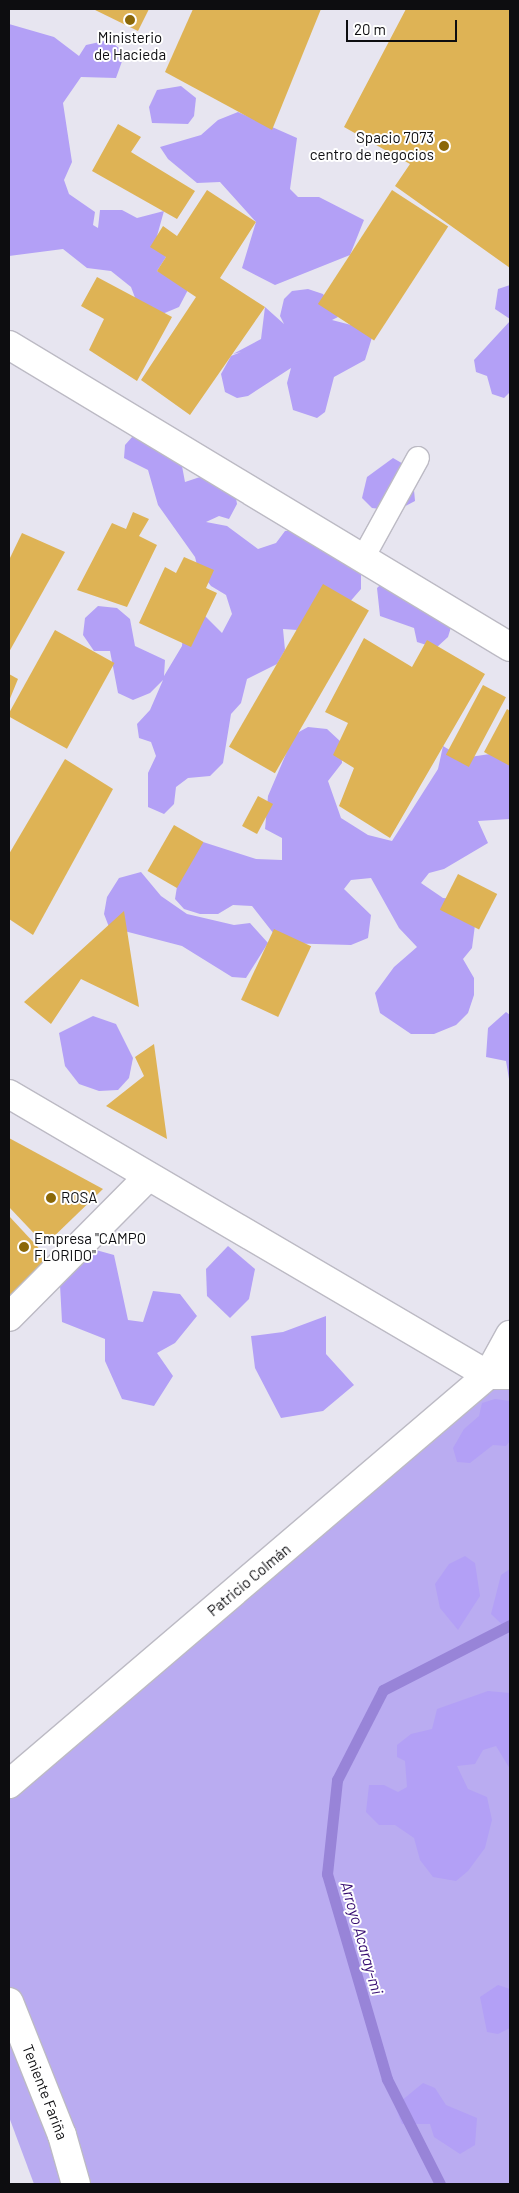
<!DOCTYPE html>
<meta charset="utf-8">
<style>
body{margin:0}
#map{position:relative;width:519px;height:2193px;overflow:hidden;background:#e7e5f0;font-family:Barlow,sans-serif}
div>[style]{position:absolute}
.green>*{inset:0;background:#baacf1}
.forest>*{inset:0;background:#b3a0f6}
.stream>*{height:11px;margin:-5.5px;padding:0 5.5px;transform-origin:5.5px;border-radius:5.5px;background:#9884d8}
.building>*{inset:0;background:#deb355;transform-origin:0 0}
.roads{filter:drop-shadow(1px 0 #bcbac4) drop-shadow(-1px 0 #bcbac4) drop-shadow(0 1px #bcbac4) drop-shadow(0 -1px #bcbac4)}
.lane>*{height:22px;margin:-11px;padding:0 11px;transform-origin:11px;border-radius:11px;background:#fff}
.street>*{height:28px;margin:-14px;padding:0 14px;transform-origin:14px;border-radius:14px;background:#fff}
.dots>*{width:14px;height:14px;translate:-50% -50%;box-sizing:border-box;border:2px solid #fff;border-radius:50%}
span{translate:-50% -50%;white-space:nowrap;text-align:center;line-height:1.15;-webkit-text-stroke:4px #fff;paint-order:stroke}
.poi-label{font-size:15px;color:#0d0d10}
.right{translate:-100% -50%;text-align:right}
.left{translate:0 -50%;text-align:left}
.street-label{font-size:15px;color:#0d0d10}
.water-label{font-size:16px;color:#370d72;font-style:italic}
.frame{position:absolute;inset:0;border:10px solid #0d0d10;pointer-events:none}
.scale{position:absolute;left:346px;top:20px;width:111px;height:22px;box-sizing:border-box;border:2px solid #0d0d10;border-top:0;padding-left:6px;font-size:15px;line-height:18px;white-space:nowrap;color:#0d0d10;-webkit-text-stroke:4px #fff;paint-order:stroke}
</style>
<div id="map">
<div class="green">
<i style="clip-path:polygon(510px 1370px,510px 2184px,34px 2184px,9px 2117px,9px 1791px)"></i>
</div>
<div class="forest">
<i style="clip-path:polygon(9px 24px,54px 37px,79px 56px,86px 45px,109px 40px,125px 53px,116px 78px,81px 77px,63px 103px,72px 162px,64px 180px,69px 194px,95px 212px,93px 225px,98px 228px,100px 210px,122px 210px,137px 218px,164px 211px,157px 236px,166px 257px,157px 271px,190px 286px,179px 307px,160px 315px,140px 311px,131px 287px,111px 271px,87px 268px,63px 249px,9px 256px)"></i>
<i style="clip-path:polygon(181px 86px,196px 98px,194px 116px,188px 124px,152px 123px,149px 107px,157px 90px)"></i>
<i style="clip-path:polygon(238px 112px,297px 138px,290px 189px,298px 197px,319px 197px,364px 220px,350px 255px,275px 285px,242px 268px,256px 222px,220px 182px,197px 183px,168px 159px,160px 147px,201px 135px,218px 120px)"></i>
<i style="clip-path:polygon(510px 285px,510px 319px,495px 309px,498px 289px)"></i>
<i style="clip-path:polygon(308px 289px,323px 294px,338px 317px,332px 320px,374px 331px,365px 360px,334px 377px,325px 412px,317px 418px,293px 410px,287px 383px,291px 368px,248px 396px,237px 398px,225px 392px,221px 374px,231px 356px,241px 352px,233px 354px,261px 339px,265px 307px,284px 324px,280px 316px,284px 299px,292px 291px)"></i>
<i style="clip-path:polygon(510px 321px,510px 392px,504px 398px,492px 394px,487px 376px,476px 372px,474px 360px)"></i>
<i style="clip-path:polygon(133px 436px,146px 436px,171px 456px,182px 466px,185px 482px,218px 471px,234px 486px,237px 504px,229px 519px,219px 516px,206px 522px,227px 526px,258px 549px,276px 543px,285px 531px,298px 530px,322px 551px,336px 554px,361px 572px,361px 589px,348px 604px,297px 630px,283px 629px,285px 650px,277px 664px,247px 679px,241px 703px,231px 714px,223px 763px,210px 776px,188px 778px,176px 787px,174px 804px,164px 814px,148px 807px,148px 773px,156px 756px,151px 742px,139px 738px,137px 724px,150px 710px,163px 680px,150px 693px,133px 700px,118px 693px,110px 651px,94px 651px,83px 635px,85px 618px,98px 606px,117px 608px,130px 619px,135px 646px,165px 660px,164px 676px,182px 646px,183px 633px,204px 615px,222px 633px,232px 614px,226px 595px,211px 586px,198px 569px,195px 557px,158px 505px,148px 470px,124px 458px,125px 445px)"></i>
<i style="clip-path:polygon(393px 458px,412px 469px,415px 501px,396px 511px,372px 508px,362px 498px,367px 477px)"></i>
<i style="clip-path:polygon(389px 577px,423px 578px,452px 624px,448px 637px,436px 648px,417px 642px,414px 628px,380px 616px,377px 588px)"></i>
<i style="clip-path:polygon(308px 727px,327px 729px,341px 742px,342px 763px,328px 781px,341px 818px,368px 835px,392px 841px,438px 769px,443px 746px,463px 758px,490px 754px,502px 738px,510px 745px,510px 819px,478px 821px,488px 843px,444px 869px,429px 873px,421px 883px,443px 898px,455px 899px,475px 925px,472px 948px,463px 959px,474px 978px,474px 995px,468px 1013px,456px 1025px,434px 1034px,411px 1034px,380px 1013px,375px 993px,394px 967px,417px 947px,399px 928px,371px 878px,351px 880px,344px 889px,371px 915px,368px 938px,351px 945px,281px 943px,252px 906px,233px 905px,218px 914px,200px 914px,184px 909px,175px 899px,181px 862px,203px 842px,256px 859px,282px 860px,282px 838px,265px 829px,268px 796px,289px 747px,297px 733px)"></i>
<i style="clip-path:polygon(141px 872px,161px 896px,187px 914px,234px 925px,250px 923px,268px 943px,246px 978px,232px 977px,182px 946px,109px 927px,104px 914px,107px 897px,119px 878px)"></i>
<i style="clip-path:polygon(506px 1012px,510px 1015px,510px 1085px,506px 1061px,486px 1057px,488px 1028px)"></i>
<i style="clip-path:polygon(93px 1016px,116px 1024px,133px 1058px,129px 1078px,118px 1090px,99px 1091px,79px 1084px,65px 1066px,59px 1033px)"></i>
<i style="clip-path:polygon(228px 1246px,255px 1269px,249px 1299px,230px 1318px,207px 1296px,206px 1269px)"></i>
<i style="clip-path:polygon(96px 1250px,114px 1255px,128px 1320px,143px 1322px,153px 1291px,180px 1294px,197px 1316px,175px 1343px,157px 1353px,173px 1376px,154px 1406px,122px 1399px,105px 1361px,105px 1339px,62px 1322px,60px 1285px)"></i>
<i style="clip-path:polygon(326px 1316px,326px 1354px,354px 1385px,323px 1411px,281px 1418px,255px 1368px,251px 1336px,283px 1332px)"></i>
<i style="clip-path:polygon(495px 1399px,510px 1401px,510px 1441px,506px 1446px,493px 1445px,470px 1463px,457px 1462px,453px 1448px,464px 1429px,479px 1416px,482px 1403px)"></i>
<i style="clip-path:polygon(465px 1556px,475px 1563px,480px 1596px,458px 1630px,440px 1608px,435px 1584px,449px 1564px)"></i>
<i style="clip-path:polygon(510px 1569px,510px 1632px,491px 1614px,501px 1575px)"></i>
<i style="clip-path:polygon(488px 1691px,510px 1693px,510px 1769px,496px 1746px,483px 1750px,475px 1764px,457px 1766px,468px 1789px,487px 1797px,492px 1820px,485px 1848px,468px 1871px,456px 1881px,433px 1877px,420px 1860px,414px 1838px,395px 1825px,379px 1825px,366px 1812px,369px 1785px,384px 1785px,398px 1792px,407px 1787px,405px 1761px,397px 1757px,397px 1745px,411px 1734px,432px 1729px,437px 1709px)"></i>
<i style="clip-path:polygon(498px 1985px,510px 1989px,510px 2028px,498px 2034px,487px 2032px,480px 1997px)"></i>
<i style="clip-path:polygon(423px 2083px,435px 2088px,446px 2105px,477px 2118px,475px 2145px,460px 2154px,434px 2137px,430px 2124px,402px 2124px,395px 2106px)"></i>
</div>
<div class="stream">
<i style="left:440px;top:2184px;width:118px;rotate:-116.8deg"></i>
<i style="left:387px;top:2079px;width:214px;rotate:-106.3deg"></i>
<i style="left:327px;top:1874px;width:95px;rotate:-83.9deg"></i>
<i style="left:337px;top:1780px;width:101px;rotate:-62.9deg"></i>
<i style="left:383px;top:1690px;width:143px;rotate:-27.1deg"></i>
</div>
<div class="building">
<i style="clip-path:polygon(93px 9px,149px 9px,138px 31px)"></i>
<i style="clip-path:polygon(193px 9px,321px 9px,272px 130px,165px 72px)"></i>
<i style="clip-path:polygon(406px 9px,510px 9px,510px 268px,395px 186px,410px 164px,344px 127px)"></i>
<i style="clip-path:polygon(118px 124px,141px 137px,131px 152px,195px 191px,177px 219px,92px 171px)"></i>
<i style="clip-path:polygon(207px 190px,256px 222px,220px 278px,265px 307px,190px 415px,141px 380px,196px 297px,157px 271px,166px 257px,150px 247px,163px 226px,177px 236px)"></i>
<i style="left:392px;top:190px;width:67px;height:136px;rotate:33deg"></i>
<i style="clip-path:polygon(97px 277px,172px 317px,137px 381px,89px 350px,104px 319px,81px 306px)"></i>
<i style="clip-path:polygon(133px 512px,149px 519px,139px 536px,157px 545px,127px 607px,77px 590px,112px 523px,126px 529px)"></i>
<i style="clip-path:polygon(22px 533px,65px 552px,9px 652px,9px 560px)"></i>
<i style="clip-path:polygon(184px 557px,214px 570px,206px 588px,217px 593px,191px 647px,139px 623px,165px 567px,176px 573px)"></i>
<i style="left:323px;top:584px;width:53px;height:188px;rotate:30deg"></i>
<i style="left:55px;top:630px;width:68px;height:98px;rotate:29deg"></i>
<i style="clip-path:polygon(364px 638px,412px 667px,427px 640px,485px 674px,390px 838px,339px 806px,354px 768px,333px 755px,348px 723px,325px 712px)"></i>
<i style="clip-path:polygon(9px 674px,18px 679px,9px 701px)"></i>
<i style="left:483px;top:685px;width:26px;height:79px;rotate:28deg"></i>
<i style="clip-path:polygon(507px 709px,510px 711px,510px 766px,484px 752px)"></i>
<i style="clip-path:polygon(65px 759px,113px 789px,33px 935px,9px 919px,9px 854px)"></i>
<i style="left:258px;top:796px;width:17px;height:34px;rotate:28deg"></i>
<i style="left:174px;top:825px;width:34px;height:53px;rotate:30deg"></i>
<i style="left:458px;top:874px;width:44px;height:40px;rotate:27deg"></i>
<i style="clip-path:polygon(124px 911px,139px 1007px,81px 979px,51px 1024px,24px 1002px)"></i>
<i style="left:274px;top:929px;width:41px;height:78px;rotate:25deg"></i>
<i style="clip-path:polygon(154px 1044px,167px 1139px,106px 1106px,144px 1076px,135px 1057px)"></i>
<i style="clip-path:polygon(9px 1138px,103px 1189px,45px 1245px,9px 1207px)"></i>
<i style="clip-path:polygon(9px 1216px,48px 1258px,9px 1296px)"></i>
</div>
<div class="roads">
<div class="lane">
<i style="left:363px;top:558px;width:114px;rotate:-61.2deg"></i>
</div>
<div class="street">
<i style="left:9px;top:345px;width:585px;rotate:31.08deg"></i>
<i style="left:9px;top:1094px;width:555px;rotate:30.4deg"></i>
<i style="left:488px;top:1375px;width:22px"></i>
<i style="left:9px;top:1317px;width:196px;rotate:-45.2deg"></i>
<i style="left:9px;top:1784px;width:630px;rotate:-40.49deg"></i>
<i style="left:488px;top:1375px;width:46px;rotate:-61.2deg"></i>
<i style="left:9px;top:2002px;width:143px;rotate:68.3deg"></i>
<i style="left:62px;top:2135px;width:51px;rotate:74.1deg"></i>
</div>
</div>
<div class="dots">
<i style="left:130px;top:20px;background:#8b6808"></i>
<i style="left:444px;top:146px;background:#8b6808"></i>
<i style="left:51px;top:1198px;background:#8b6808"></i>
<i style="left:24px;top:1247px;background:#8b6808"></i>
</div>
<div class="poi-label">
<span style="left:130px;top:46px">Ministerio<br>de Hacieda</span>
<span class="right" style="left:434px;top:146px">Spacio 7073<br>centro de negocios</span>
<span class="left" style="left:61px;top:1198px">ROSA</span>
<span class="left" style="left:34px;top:1247px">Empresa "CAMPO<br>FLORIDO"</span>
</div>
<div class="street-label">
<span style="left:249px;top:1580px;rotate:-40deg">Patricio Colmán</span>
<span style="left:45px;top:2092px;rotate:69deg">Teniente Fariña</span>
</div>
<div class="water-label">
<span style="left:362px;top:1938px;rotate:74deg">Arroyo Acaray-mi</span>
</div>
<div class="frame"></div>
<div class="scale">20 m</div>
</div>
